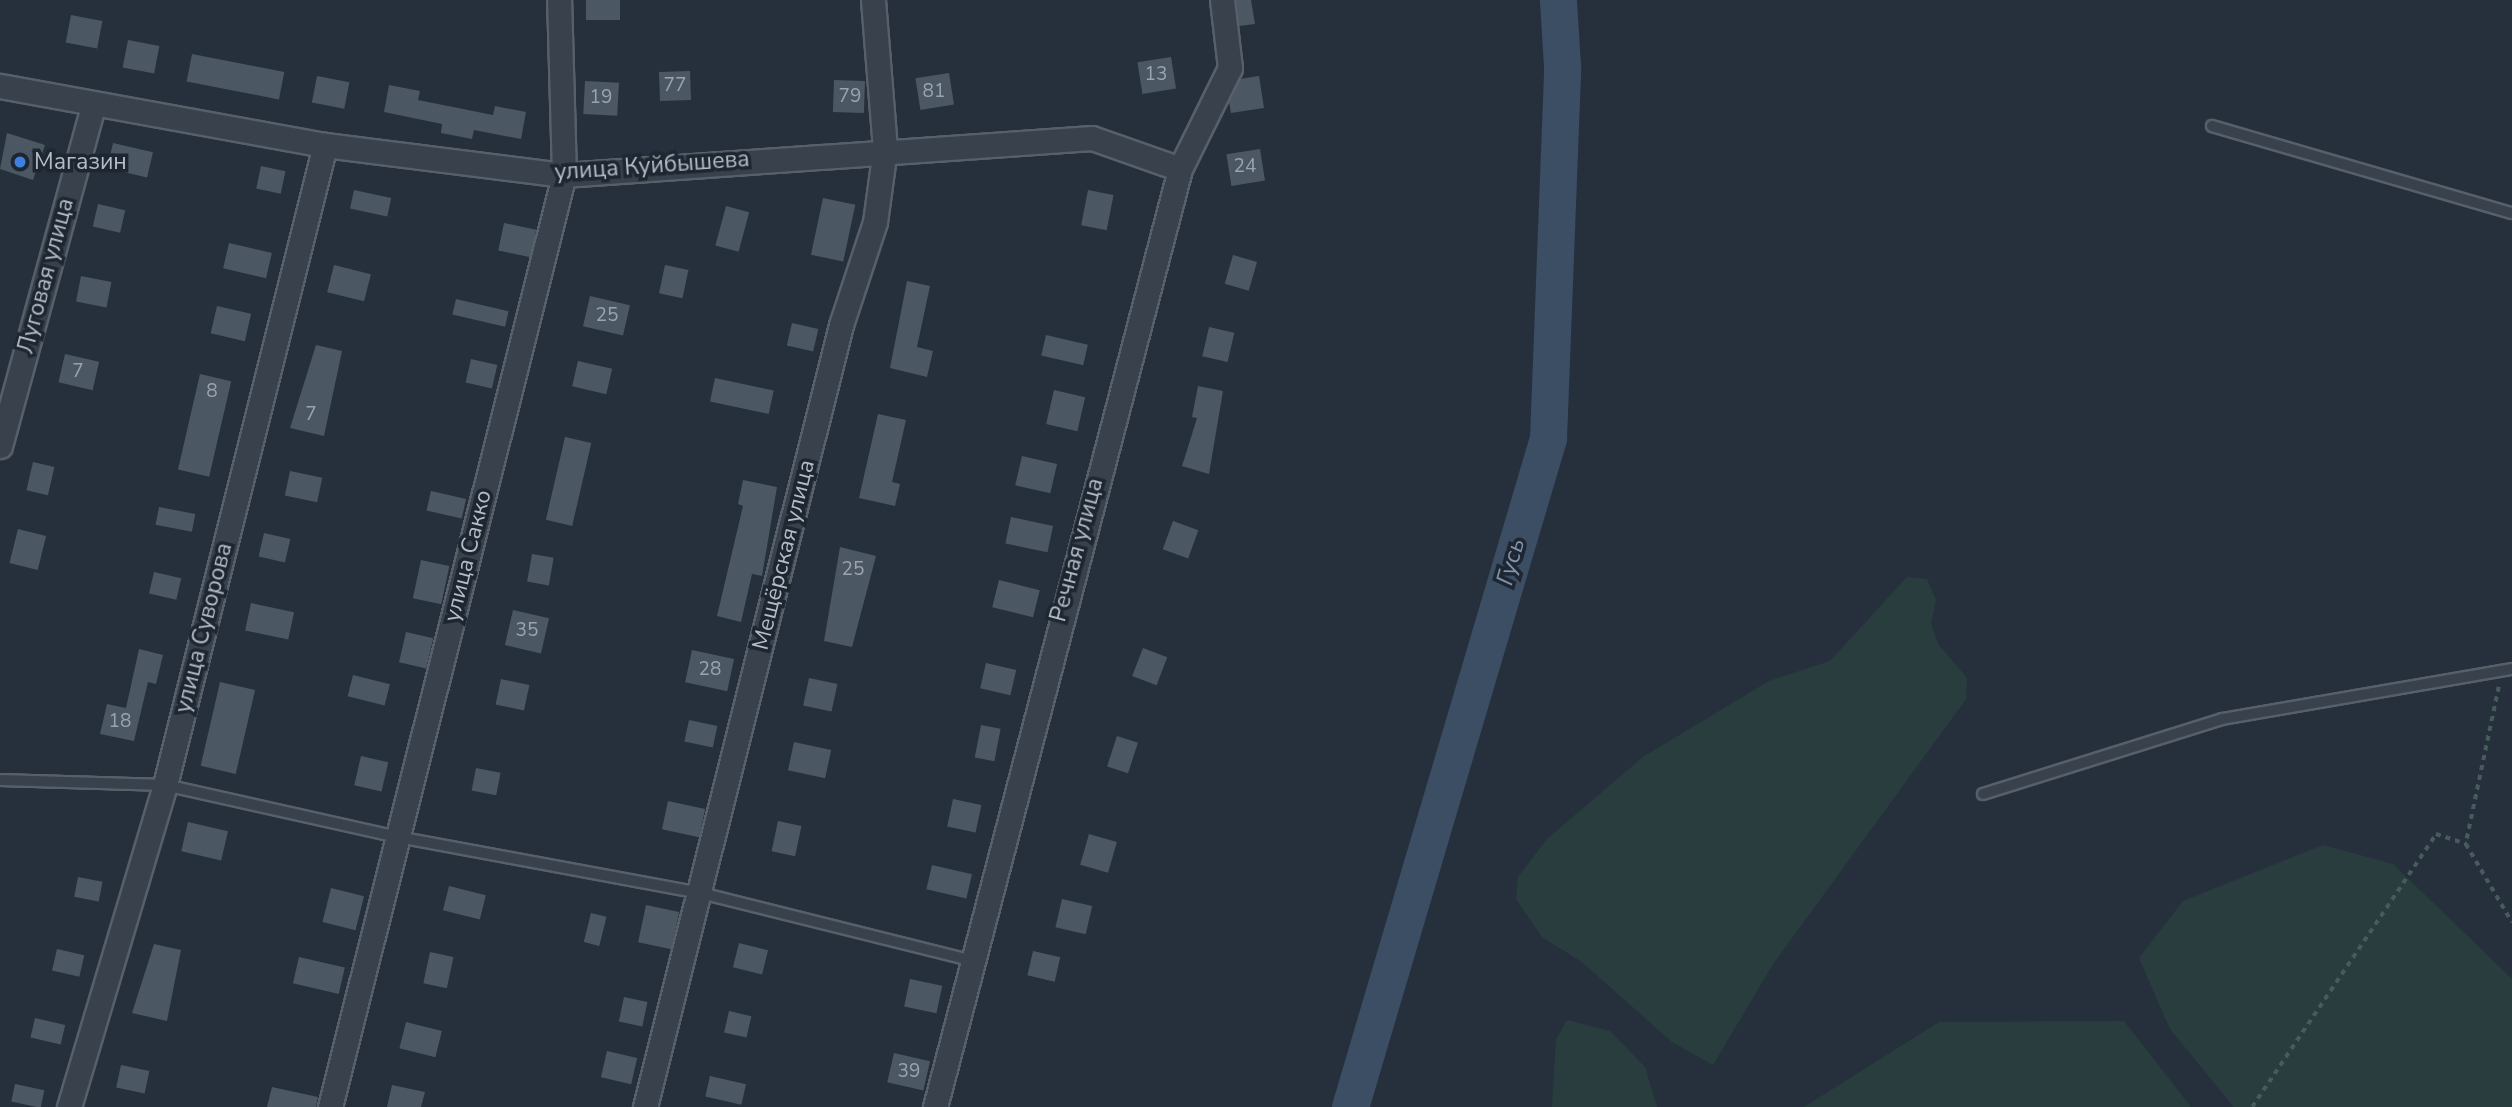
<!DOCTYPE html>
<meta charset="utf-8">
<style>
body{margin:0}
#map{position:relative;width:2512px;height:1107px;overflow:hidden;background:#26303c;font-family:"Nunito Sans",sans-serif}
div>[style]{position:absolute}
.green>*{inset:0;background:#293d3e}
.river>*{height:37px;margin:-18.5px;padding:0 18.5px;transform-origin:18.5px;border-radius:18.5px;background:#3c4e64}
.building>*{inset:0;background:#4c5764;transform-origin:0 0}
.path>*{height:3.5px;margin-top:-1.75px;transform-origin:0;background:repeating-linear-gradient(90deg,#475a5c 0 5px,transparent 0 10px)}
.roads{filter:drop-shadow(2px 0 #57606a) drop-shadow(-2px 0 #57606a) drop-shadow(0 2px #57606a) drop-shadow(0 -2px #57606a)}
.lane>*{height:10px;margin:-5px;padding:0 5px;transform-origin:5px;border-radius:5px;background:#39424c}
.street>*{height:23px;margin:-11.5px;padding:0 11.5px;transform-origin:11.5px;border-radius:11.5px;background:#39424c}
.dots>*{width:19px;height:19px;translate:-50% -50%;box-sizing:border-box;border:4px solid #1e2731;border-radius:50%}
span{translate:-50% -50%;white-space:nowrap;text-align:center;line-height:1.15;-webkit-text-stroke:7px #1e2731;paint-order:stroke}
.number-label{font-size:19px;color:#9ba4ae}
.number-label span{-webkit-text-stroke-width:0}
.poi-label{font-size:23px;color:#b5bdc7}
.left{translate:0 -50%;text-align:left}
.street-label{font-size:23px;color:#b5bdc7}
.water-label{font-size:24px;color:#7f94ad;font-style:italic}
</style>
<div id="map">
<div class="green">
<i style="clip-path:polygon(1907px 577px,1927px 579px,1936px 600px,1931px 623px,1938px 644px,1967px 678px,1966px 699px,1773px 964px,1713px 1065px,1672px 1042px,1582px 962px,1542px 937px,1516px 899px,1518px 877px,1547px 839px,1643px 757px,1769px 681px,1830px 661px)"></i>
<i style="clip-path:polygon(2323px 845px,2393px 864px,2512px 979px,2512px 1107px,2234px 1107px,2170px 1029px,2139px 958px,2183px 901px)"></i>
<i style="clip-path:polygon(1567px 1020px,1610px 1031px,1645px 1067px,1657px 1107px,1552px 1107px,1556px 1040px)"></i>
<i style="clip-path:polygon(2124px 1021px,2191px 1107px,1804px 1107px,1939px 1022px)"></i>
</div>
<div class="river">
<i style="left:1350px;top:1107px;width:698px;rotate:-73.51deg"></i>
<i style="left:1548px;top:438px;width:372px;rotate:-87.8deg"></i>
<i style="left:1562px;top:66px;width:66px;rotate:-93.5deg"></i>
</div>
<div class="building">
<i style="left:586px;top:0;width:34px;height:20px"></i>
<i style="clip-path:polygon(1236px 0,1251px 0,1255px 24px,1239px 26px)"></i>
<i style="left:71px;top:15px;width:32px;height:28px;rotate:11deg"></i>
<i style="left:128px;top:40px;width:32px;height:28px;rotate:11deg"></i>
<i style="left:192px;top:54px;width:94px;height:28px;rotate:11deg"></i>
<i style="left:1171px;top:57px;width:32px;height:34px;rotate:81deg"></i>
<i style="left:690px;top:71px;width:29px;height:31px;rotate:88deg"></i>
<i style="left:949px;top:73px;width:32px;height:34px;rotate:81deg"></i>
<i style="left:317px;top:76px;width:33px;height:27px;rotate:11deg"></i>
<i style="clip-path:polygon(1259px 76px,1264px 108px,1231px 113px,1229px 102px,1240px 79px)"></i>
<i style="left:834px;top:80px;width:31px;height:32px;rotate:2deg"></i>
<i style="left:585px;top:81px;width:34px;height:33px;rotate:3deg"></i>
<i style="clip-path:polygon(389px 85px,420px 91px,418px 100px,493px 115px,495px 106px,526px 112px,521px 139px,474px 130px,472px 139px,441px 133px,442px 124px,384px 112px)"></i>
<i style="clip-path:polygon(7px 133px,45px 145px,33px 180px,0 169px)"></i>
<i style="left:113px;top:143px;width:41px;height:26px;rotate:13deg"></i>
<i style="left:1260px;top:149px;width:32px;height:34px;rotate:81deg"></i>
<i style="left:261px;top:166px;width:25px;height:23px;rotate:12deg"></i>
<i style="left:354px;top:190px;width:38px;height:19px;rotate:12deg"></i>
<i style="left:1088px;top:190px;width:26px;height:36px;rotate:11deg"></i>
<i style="left:823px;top:198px;width:33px;height:58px;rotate:12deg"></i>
<i style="left:98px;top:204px;width:28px;height:23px;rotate:13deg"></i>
<i style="left:726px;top:206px;width:24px;height:41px;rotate:15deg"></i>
<i style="left:504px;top:223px;width:33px;height:28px;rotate:12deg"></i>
<i style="left:229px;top:243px;width:44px;height:26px;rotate:13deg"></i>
<i style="left:1233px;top:255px;width:25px;height:30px;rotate:16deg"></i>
<i style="left:334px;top:265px;width:38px;height:28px;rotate:14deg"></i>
<i style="left:665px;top:265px;width:24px;height:29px;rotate:12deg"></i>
<i style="left:81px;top:276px;width:31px;height:26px;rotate:11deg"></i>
<i style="clip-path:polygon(907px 281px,930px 286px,917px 347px,933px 351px,927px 377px,890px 368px)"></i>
<i style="left:590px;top:296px;width:41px;height:31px;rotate:13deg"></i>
<i style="left:456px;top:299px;width:54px;height:16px;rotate:13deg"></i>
<i style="left:217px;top:306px;width:35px;height:28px;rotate:13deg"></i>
<i style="left:792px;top:323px;width:27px;height:23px;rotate:13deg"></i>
<i style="left:1209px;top:327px;width:26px;height:30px;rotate:13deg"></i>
<i style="left:1046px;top:335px;width:43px;height:21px;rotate:13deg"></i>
<i style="clip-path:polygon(316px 345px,342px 351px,324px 436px,290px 428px)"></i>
<i style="left:65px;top:354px;width:35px;height:29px;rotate:13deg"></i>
<i style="left:471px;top:359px;width:27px;height:24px;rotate:13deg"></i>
<i style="left:578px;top:361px;width:35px;height:26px;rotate:13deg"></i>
<i style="left:200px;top:374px;width:32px;height:98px;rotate:13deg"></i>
<i style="left:715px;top:378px;width:60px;height:24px;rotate:12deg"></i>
<i style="clip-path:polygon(1198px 386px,1223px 391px,1209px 474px,1182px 466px,1197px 418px,1192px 417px)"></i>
<i style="left:1054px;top:390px;width:32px;height:35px;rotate:13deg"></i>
<i style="clip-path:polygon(878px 414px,906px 420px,892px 482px,900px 484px,895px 506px,859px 498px)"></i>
<i style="left:565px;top:437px;width:27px;height:85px;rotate:13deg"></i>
<i style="left:1022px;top:456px;width:36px;height:30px;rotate:13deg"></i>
<i style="left:33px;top:462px;width:22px;height:29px;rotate:13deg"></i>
<i style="left:290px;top:471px;width:33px;height:25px;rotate:12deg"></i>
<i style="clip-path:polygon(743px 480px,777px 487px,762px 576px,752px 574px,741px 622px,717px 616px,743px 506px,738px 504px)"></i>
<i style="left:431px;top:491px;width:36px;height:20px;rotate:13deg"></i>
<i style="left:159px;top:507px;width:37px;height:18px;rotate:11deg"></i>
<i style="left:1011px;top:517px;width:43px;height:27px;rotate:12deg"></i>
<i style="left:1173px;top:521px;width:27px;height:30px;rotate:20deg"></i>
<i style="left:18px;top:529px;width:29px;height:35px;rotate:14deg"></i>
<i style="left:264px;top:533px;width:27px;height:24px;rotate:13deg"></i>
<i style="clip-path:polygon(840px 547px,876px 556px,852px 647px,824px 641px)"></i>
<i style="left:532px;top:554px;width:22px;height:28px;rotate:10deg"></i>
<i style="left:421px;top:560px;width:29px;height:39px;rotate:12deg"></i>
<i style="left:154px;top:572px;width:28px;height:22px;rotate:13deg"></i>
<i style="left:999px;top:580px;width:42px;height:28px;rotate:14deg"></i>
<i style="left:251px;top:603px;width:44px;height:28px;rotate:12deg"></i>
<i style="left:513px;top:610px;width:37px;height:36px;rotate:13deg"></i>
<i style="left:406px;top:632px;width:28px;height:31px;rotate:13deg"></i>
<i style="left:1143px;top:648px;width:26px;height:30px;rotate:21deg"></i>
<i style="clip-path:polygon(139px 649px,163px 655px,156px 684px,148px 682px,134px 741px,100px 734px,107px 704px,126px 708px)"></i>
<i style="left:692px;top:650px;width:43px;height:33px;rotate:12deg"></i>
<i style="left:986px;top:663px;width:31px;height:26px;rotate:13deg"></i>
<i style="left:353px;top:675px;width:38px;height:22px;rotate:14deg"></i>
<i style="left:809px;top:678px;width:29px;height:28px;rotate:12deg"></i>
<i style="left:501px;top:679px;width:29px;height:26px;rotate:12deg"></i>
<i style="left:220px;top:682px;width:36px;height:86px;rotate:13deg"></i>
<i style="left:689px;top:720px;width:29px;height:22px;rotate:12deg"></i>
<i style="left:981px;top:725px;width:20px;height:33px;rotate:11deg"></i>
<i style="left:1117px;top:736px;width:22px;height:32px;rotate:18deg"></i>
<i style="left:794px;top:742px;width:38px;height:29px;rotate:12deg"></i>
<i style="left:361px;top:756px;width:28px;height:30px;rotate:13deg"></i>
<i style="left:476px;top:768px;width:25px;height:23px;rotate:11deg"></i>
<i style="left:953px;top:799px;width:29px;height:28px;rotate:12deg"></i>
<i style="left:668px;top:801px;width:38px;height:29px;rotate:12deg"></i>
<i style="left:778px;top:821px;width:24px;height:31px;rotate:12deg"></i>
<i style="left:188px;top:822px;width:41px;height:30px;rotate:13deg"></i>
<i style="left:1089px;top:834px;width:29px;height:32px;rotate:16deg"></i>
<i style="left:932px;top:865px;width:41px;height:25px;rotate:13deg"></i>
<i style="left:78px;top:877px;width:25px;height:20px;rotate:11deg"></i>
<i style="left:449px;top:886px;width:38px;height:25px;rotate:14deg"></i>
<i style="left:331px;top:888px;width:34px;height:35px;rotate:14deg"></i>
<i style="left:1062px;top:899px;width:31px;height:29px;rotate:13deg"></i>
<i style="left:646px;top:905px;width:34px;height:38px;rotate:12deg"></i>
<i style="left:591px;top:913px;width:16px;height:30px;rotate:14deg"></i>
<i style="left:739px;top:943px;width:30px;height:25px;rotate:14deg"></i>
<i style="clip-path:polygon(154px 944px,181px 950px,167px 1021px,132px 1013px)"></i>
<i style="left:57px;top:949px;width:28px;height:22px;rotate:13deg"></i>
<i style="left:1033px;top:951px;width:28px;height:25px;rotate:13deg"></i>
<i style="left:430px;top:952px;width:24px;height:32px;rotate:12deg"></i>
<i style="left:299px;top:957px;width:47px;height:27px;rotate:13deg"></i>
<i style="left:910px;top:979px;width:33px;height:28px;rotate:12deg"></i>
<i style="left:624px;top:997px;width:24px;height:25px;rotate:12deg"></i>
<i style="left:729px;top:1011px;width:23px;height:22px;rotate:13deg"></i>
<i style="left:35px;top:1018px;width:31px;height:20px;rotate:13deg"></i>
<i style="left:406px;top:1022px;width:37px;height:27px;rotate:14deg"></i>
<i style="left:607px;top:1051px;width:31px;height:27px;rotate:13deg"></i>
<i style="left:894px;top:1053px;width:37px;height:30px;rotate:13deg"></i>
<i style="left:121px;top:1065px;width:29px;height:23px;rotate:12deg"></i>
<i style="left:710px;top:1076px;width:37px;height:21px;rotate:13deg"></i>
<i style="left:15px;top:1084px;width:30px;height:18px;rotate:12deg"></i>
<i style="clip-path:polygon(392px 1085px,425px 1092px,421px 1107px,387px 1107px)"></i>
<i style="clip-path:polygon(272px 1087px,318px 1097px,316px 1107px,267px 1107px)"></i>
</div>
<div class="path">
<i style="left:2499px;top:687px;width:160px;rotate:101.9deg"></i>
<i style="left:2466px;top:844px;width:91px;rotate:59.5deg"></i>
<i style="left:2252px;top:1107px;width:329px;rotate:-56deg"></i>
<i style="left:2436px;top:834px;width:32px;rotate:18deg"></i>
</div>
<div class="roads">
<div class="lane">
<i style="left:2212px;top:126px;width:312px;rotate:16.2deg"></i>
<i style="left:0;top:780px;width:165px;rotate:1.7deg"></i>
<i style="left:165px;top:785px;width:239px;rotate:12.6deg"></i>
<i style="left:398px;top:837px;width:308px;rotate:10.5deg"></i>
<i style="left:701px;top:893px;width:276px;rotate:14deg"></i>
<i style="left:1983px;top:794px;width:250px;rotate:-17.4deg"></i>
<i style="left:2222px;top:719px;width:294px;rotate:-9.8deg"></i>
</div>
<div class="street">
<i style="left:0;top:86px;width:330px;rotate:10.3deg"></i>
<i style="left:325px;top:145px;width:241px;rotate:7.2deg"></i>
<i style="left:564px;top:175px;width:529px;rotate:-4.01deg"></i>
<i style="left:1092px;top:138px;width:93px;rotate:19.4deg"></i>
<i style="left:0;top:446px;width:353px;rotate:-74.7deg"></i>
<i style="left:69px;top:1107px;width:336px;rotate:-73.4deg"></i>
<i style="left:165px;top:785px;width:660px;rotate:-75.96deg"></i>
<i style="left:330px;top:1107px;width:961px;rotate:-75.91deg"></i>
<i style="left:564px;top:175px;width:175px;rotate:-91.6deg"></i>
<i style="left:645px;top:1107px;width:806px;rotate:-75.93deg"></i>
<i style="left:841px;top:325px;width:108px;rotate:-71.7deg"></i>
<i style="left:875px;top:222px;width:74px;rotate:-82.2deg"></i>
<i style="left:885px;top:149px;width:149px;rotate:-94.6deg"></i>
<i style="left:935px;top:1107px;width:969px;rotate:-75.36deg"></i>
<i style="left:1180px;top:169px;width:113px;rotate:-63.7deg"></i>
<i style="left:1230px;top:68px;width:68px;rotate:-96.7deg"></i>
</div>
</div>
<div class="dots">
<i style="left:20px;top:162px;background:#3f7fe0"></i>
</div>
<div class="number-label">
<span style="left:1156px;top:75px">13</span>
<span style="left:675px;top:86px">77</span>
<span style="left:934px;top:92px">81</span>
<span style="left:850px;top:97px">79</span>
<span style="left:601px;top:98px">19</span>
<span style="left:1245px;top:167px">24</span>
<span style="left:607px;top:316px">25</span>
<span style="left:78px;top:372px">7</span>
<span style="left:212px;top:392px">8</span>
<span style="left:311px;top:415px">7</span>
<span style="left:853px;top:570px">25</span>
<span style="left:527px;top:631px">35</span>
<span style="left:710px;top:670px">28</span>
<span style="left:120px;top:722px">18</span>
<span style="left:909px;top:1072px">39</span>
</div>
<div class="poi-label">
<span class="left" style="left:34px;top:162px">Магазин</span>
</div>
<div class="street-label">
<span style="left:652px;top:166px;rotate:-4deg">улица Куйбышева</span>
<span style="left:46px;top:276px;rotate:-75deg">Луговая улица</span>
<span style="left:1077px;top:550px;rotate:-75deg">Речная улица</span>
<span style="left:784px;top:555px;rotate:-76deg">Мещёрская улица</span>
<span style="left:468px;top:556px;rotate:-76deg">улица Сакко</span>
<span style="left:204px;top:628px;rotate:-76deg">улица Суворова</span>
</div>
<div class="water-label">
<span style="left:1511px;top:562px;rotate:-74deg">Гусь</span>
</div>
</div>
